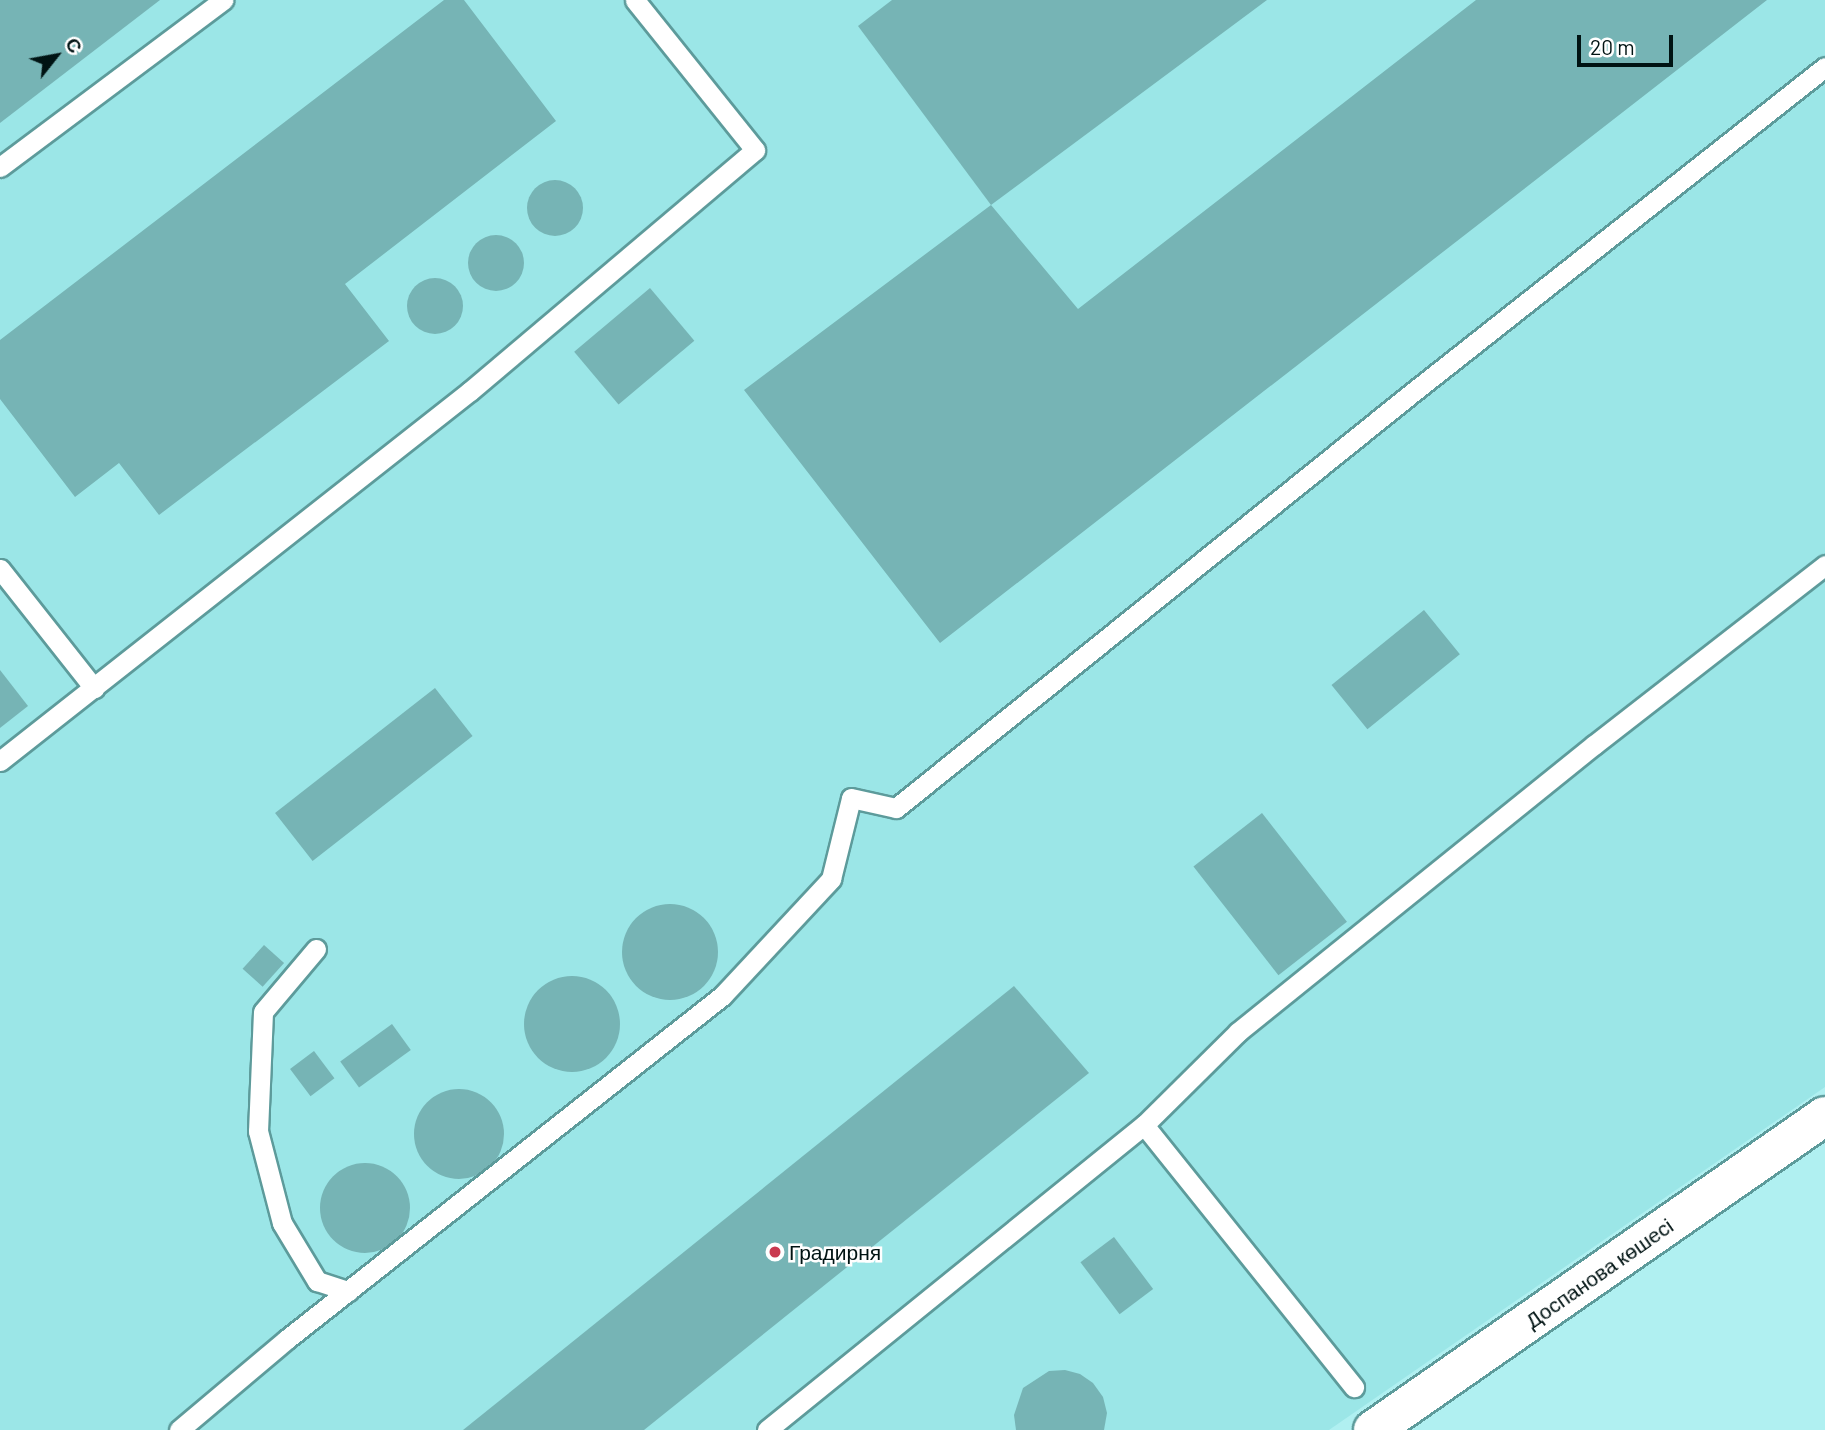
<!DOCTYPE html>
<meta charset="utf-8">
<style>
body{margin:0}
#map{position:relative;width:1825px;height:1430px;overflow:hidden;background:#b0f0f1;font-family:Barlow,sans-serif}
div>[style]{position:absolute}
.built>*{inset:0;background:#9be6e7}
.building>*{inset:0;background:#76b4b5;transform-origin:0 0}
.round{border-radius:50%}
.roads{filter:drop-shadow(2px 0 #5d9b9b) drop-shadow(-2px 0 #5d9b9b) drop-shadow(0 2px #5d9b9b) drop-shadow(0 -2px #5d9b9b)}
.lane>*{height:19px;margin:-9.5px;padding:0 9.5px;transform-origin:9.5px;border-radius:9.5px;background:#fff}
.secondary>*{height:38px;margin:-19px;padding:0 19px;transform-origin:19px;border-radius:19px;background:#fff}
.dots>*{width:19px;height:19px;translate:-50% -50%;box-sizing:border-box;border:4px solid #fff;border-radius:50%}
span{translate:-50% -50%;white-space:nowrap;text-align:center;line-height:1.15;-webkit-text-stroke:5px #fff;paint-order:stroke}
.poi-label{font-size:21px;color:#001313}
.left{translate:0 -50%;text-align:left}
.street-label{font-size:21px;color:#001313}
.north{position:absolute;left:21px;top:21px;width:70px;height:70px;-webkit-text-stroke:5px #fff;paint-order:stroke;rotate:59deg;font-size:19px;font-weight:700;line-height:28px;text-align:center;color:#001313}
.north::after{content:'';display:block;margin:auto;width:24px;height:32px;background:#001313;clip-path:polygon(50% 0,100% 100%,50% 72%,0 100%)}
.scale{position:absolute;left:1577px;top:35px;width:96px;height:32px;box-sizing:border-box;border:4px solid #001313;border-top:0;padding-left:9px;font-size:21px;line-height:24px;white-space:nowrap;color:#001313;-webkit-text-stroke:5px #fff;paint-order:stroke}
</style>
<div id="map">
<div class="built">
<i style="clip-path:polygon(0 0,1825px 0,1825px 1087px,1329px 1430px,0 1430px)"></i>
</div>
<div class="building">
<i style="clip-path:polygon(0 0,160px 0,0 123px)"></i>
<i style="clip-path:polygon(444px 0,464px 0,556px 121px,345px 284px,389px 341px,159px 515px,119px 463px,75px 497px,0 399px,0 340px)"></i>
<i style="clip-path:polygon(892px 0,1267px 0,991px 205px,858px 26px)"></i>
<i style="clip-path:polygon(1476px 0,1767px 0,940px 643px,744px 390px,991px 205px,1078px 309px)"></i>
<i class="round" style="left:527px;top:180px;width:56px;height:56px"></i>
<i class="round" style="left:468px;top:235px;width:56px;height:56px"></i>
<i class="round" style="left:407px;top:278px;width:56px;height:56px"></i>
<i style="left:650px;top:288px;width:69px;height:99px;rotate:50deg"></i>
<i style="left:1424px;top:610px;width:57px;height:119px;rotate:51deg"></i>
<i style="clip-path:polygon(0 670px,28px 706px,0 728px)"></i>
<i style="left:435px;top:688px;width:61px;height:203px;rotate:52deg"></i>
<i style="left:1262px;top:813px;width:138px;height:87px;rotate:52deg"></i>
<i class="round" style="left:622px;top:904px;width:96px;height:96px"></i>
<i style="left:264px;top:945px;width:27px;height:32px;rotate:42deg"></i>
<i class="round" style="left:524px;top:976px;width:96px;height:96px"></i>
<i style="clip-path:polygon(1014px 986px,1089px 1073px,644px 1430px,463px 1430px)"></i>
<i style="left:392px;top:1024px;width:32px;height:64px;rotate:54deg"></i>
<i style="left:314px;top:1051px;width:34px;height:30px;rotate:53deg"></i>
<i class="round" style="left:414px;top:1089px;width:90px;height:90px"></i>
<i class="round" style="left:320px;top:1163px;width:90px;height:90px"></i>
<i style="left:1114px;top:1237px;width:65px;height:42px;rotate:53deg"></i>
<i style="clip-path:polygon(1065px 1370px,1080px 1374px,1093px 1383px,1103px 1397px,1107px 1413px,1104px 1430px,1016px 1430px,1014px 1415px,1023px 1388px,1049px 1371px)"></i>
</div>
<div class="roads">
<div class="lane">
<i style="left:0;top:167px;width:279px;rotate:-36.8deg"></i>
<i style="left:0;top:569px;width:152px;rotate:51.7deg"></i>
<i style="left:0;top:761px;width:598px;rotate:-38.21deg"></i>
<i style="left:470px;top:391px;width:373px;rotate:-40.2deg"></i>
<i style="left:755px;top:150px;width:192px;rotate:-128.7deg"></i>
<i style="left:316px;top:949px;width:82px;rotate:130.1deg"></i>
<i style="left:263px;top:1012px;width:119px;rotate:92.4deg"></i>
<i style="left:258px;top:1131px;width:95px;rotate:75.4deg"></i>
<i style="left:282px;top:1223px;width:68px;rotate:58.9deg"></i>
<i style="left:317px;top:1281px;width:33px;rotate:18deg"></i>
<i style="left:1144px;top:1125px;width:132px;rotate:-44.7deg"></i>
<i style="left:1238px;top:1032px;width:457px;rotate:-38.9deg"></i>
<i style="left:1594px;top:745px;width:293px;rotate:-37.9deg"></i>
<i style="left:179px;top:1430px;width:141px;rotate:-40.1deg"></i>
<i style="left:287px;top:1339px;width:554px;rotate:-38.26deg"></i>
<i style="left:722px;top:996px;width:160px;rotate:-47deg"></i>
<i style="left:831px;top:879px;width:83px;rotate:-76.1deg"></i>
<i style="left:851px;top:798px;width:46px;rotate:12.5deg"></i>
<i style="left:896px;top:808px;width:657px;rotate:-38.82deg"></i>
<i style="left:1408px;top:396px;width:531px;rotate:-38.27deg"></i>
<i style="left:767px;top:1430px;width:485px;rotate:-39deg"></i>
<i style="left:1144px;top:1125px;width:336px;rotate:51.3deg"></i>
</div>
<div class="secondary">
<i style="left:1373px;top:1430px;width:550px;rotate:-34.79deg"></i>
</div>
</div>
<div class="dots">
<i style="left:775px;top:1252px;background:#c9394f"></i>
</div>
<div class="poi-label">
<span class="left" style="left:789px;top:1252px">Градирня</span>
</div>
<div class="street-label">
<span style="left:1599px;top:1273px;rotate:-35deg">Доспанова көшесі</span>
</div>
<div class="north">С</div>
<div class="scale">20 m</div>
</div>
